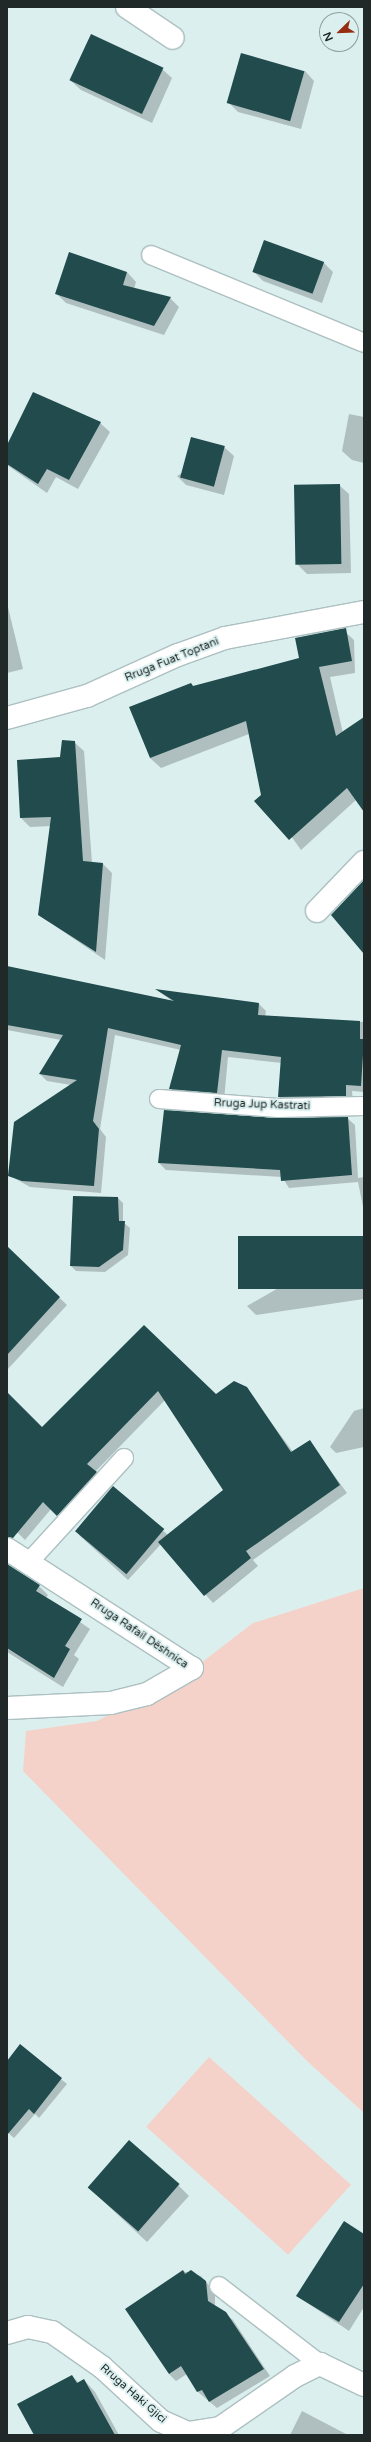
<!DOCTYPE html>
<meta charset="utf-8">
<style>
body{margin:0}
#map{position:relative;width:371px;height:2442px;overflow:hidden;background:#dbefef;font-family:"Varela Round",sans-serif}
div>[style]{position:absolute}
.green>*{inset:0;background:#f5d2c9;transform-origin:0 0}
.shadow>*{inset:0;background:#0003}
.building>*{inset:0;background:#214b4d;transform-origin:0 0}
.roads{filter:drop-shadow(1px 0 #adc0c1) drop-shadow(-1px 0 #adc0c1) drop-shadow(0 1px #adc0c1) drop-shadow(0 -1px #adc0c1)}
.lane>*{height:18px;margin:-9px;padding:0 9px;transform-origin:9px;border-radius:9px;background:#fff}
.street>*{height:22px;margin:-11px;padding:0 11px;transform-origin:11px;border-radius:11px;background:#fff}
.secondary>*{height:22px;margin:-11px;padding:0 11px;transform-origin:11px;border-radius:11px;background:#fff}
span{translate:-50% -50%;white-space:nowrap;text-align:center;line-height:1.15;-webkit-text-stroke:4px #dbefef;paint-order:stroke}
.street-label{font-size:11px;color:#202828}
.frame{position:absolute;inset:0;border:8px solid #202828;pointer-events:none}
.north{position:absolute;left:319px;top:12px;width:40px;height:40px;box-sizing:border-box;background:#dbefef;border:1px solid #909f9f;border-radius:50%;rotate:247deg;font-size:11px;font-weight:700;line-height:16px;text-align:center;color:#202828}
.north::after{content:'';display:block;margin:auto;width:14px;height:18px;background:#962d13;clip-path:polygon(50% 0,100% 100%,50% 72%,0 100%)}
</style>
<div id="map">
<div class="green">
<i style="clip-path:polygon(364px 1588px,364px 2113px,307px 2061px,23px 1771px,26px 1731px,97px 1721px,184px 1676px,253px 1623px)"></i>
<i style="left:209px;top:2057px;width:191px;height:94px;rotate:42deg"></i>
</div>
<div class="shadow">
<i style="clip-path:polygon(162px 69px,172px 78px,152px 123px,81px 90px,71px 81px)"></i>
<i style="clip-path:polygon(305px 71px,314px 81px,301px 129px,238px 112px,228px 102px)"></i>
<i style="clip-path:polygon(265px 241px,324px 263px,333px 272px,322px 303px,263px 281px,253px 271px)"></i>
<i style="clip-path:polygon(127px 272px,136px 282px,134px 289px,170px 298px,179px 307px,164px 335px,66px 303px,57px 294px)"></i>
<i style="clip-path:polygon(349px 414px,364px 417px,364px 463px,352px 460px,342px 451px)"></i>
<i style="clip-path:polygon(100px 423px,110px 432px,78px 489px,56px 477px,47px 493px,7px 465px,7px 447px)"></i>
<i style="clip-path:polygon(224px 447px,234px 456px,224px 495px,186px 485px,177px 476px)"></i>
<i style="clip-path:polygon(339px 485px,349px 494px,351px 573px,307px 574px,298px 565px)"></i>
<i style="clip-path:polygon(7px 603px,23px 669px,7px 673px)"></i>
<i style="clip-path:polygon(343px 630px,354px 640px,355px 673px,330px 677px,343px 733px,364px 720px,364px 803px,357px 799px,301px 850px,262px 795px,249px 734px,161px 768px,150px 758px,191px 684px,194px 687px,300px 659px)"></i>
<i style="clip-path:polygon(74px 742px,84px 751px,92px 863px,103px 864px,112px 873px,105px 960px,39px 915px,51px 826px,30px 827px,21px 818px)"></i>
<i style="clip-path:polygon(7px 967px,172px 1001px,157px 990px,259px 1004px,266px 1011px,265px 1017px,364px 1022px,364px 1092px,352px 1091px,353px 1103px,286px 1104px,279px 1097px,282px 1063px,228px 1057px,224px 1100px,178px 1096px,171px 1089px,181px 1050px,115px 1035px,100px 1129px,106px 1137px,101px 1193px,30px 1187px,9px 1175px,71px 1085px,47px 1081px,40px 1074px,61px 1040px,7px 1030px)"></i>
<i style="clip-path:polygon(347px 1118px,355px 1125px,358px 1178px,364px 1177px,364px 1212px,358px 1182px,289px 1188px,282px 1177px,166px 1170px,159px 1163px,277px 1119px)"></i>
<i style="clip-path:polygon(118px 1198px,123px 1203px,123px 1222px,130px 1228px,128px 1255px,105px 1272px,76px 1271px,71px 1266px)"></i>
<i style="clip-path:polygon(364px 1239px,364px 1299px,256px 1315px,247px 1306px)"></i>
<i style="clip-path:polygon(18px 1258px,67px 1305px,7px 1370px,7px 1270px)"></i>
<i style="clip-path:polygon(144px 1327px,216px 1395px,246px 1388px,293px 1452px,309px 1441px,347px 1493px,253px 1560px,258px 1566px,213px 1603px,161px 1544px,128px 1580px,79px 1535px,113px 1487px,168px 1535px,224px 1490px,165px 1400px,95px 1472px,104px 1481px,66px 1523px,51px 1509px,25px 1540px,7px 1522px,7px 1394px,42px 1428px)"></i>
<i style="clip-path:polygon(364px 1408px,364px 1447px,336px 1453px,330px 1447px,354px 1411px)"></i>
<i style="clip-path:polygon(7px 1564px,39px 1586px,48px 1595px,46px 1598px,90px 1629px,74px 1655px,79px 1659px,63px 1687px,7px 1652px)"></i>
<i style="clip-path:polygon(20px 2046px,67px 2084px,39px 2118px,35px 2114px,14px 2138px,7px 2132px,7px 2063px)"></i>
<i style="clip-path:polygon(178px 2185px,189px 2196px,147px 2242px,88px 2187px)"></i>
<i style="clip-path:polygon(364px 2234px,364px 2307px,349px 2331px,297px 2296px)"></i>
<i style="clip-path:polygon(182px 2271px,201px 2276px,208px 2284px,215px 2294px,215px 2306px,233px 2320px,270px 2376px,217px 2408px,198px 2392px,187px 2374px,176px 2381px,169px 2374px)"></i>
<i style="clip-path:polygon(72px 2376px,79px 2383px,84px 2380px,95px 2392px,119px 2435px,35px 2435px)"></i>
<i style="clip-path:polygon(302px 2411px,348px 2435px,290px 2435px)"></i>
</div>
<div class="building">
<i style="left:91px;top:34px;width:80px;height:51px;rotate:25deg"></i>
<i style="left:241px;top:53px;width:66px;height:52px;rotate:16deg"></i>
<i style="left:264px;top:240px;width:64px;height:34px;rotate:20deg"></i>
<i style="clip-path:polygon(69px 252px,127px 272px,123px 285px,171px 297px,154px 326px,55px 294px)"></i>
<i style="clip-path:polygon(33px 392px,101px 422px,69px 480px,47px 469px,38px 484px,7px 464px,7px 445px)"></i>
<i style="left:191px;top:437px;width:35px;height:42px;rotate:15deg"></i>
<i style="left:340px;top:484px;width:80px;height:46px;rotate:89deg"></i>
<i style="clip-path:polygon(346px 628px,352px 661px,319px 667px,336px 736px,364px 717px,364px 812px,347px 788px,289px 840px,254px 801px,261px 795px,246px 721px,150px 758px,129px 707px,191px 683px,193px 686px,299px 658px,295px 638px)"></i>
<i style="clip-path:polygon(62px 740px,75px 741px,83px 861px,103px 863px,96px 952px,38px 915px,51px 817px,20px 818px,17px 760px,60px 757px)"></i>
<i style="clip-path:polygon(364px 880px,364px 954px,331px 915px)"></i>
<i style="clip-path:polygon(7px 966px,174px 1001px,155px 989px,259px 1003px,258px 1015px,360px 1021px,360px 1039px,364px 1039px,361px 1086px,346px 1085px,346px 1096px,278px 1097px,281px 1057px,222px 1050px,217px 1093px,169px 1089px,181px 1045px,108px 1028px,93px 1121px,99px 1129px,94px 1186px,22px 1181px,8px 1176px,14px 1122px,77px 1080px,39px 1074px,63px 1035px,7px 1025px)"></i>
<i style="clip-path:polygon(164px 1110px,277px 1118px,348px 1117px,352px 1175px,281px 1181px,280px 1170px,158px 1163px)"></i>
<i style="clip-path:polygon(73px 1196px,118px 1197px,119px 1221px,125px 1221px,123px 1250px,99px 1267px,70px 1266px)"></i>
<i style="left:364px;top:1236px;width:53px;height:126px;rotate:90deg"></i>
<i style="clip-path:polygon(7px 1246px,60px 1297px,7px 1355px)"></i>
<i style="clip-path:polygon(144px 1325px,216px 1394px,234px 1381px,247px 1387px,291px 1452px,310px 1440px,340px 1485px,246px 1551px,251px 1558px,204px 1596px,158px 1542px,223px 1490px,158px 1391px,87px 1464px,97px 1472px,57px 1516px,43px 1502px,13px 1538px,7px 1537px,7px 1392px,42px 1427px)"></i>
<i style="left:113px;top:1486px;width:67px;height:59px;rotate:40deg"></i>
<i style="clip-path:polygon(7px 1564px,40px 1585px,36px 1591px,82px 1619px,65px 1646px,70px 1649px,54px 1678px,7px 1648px)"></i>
<i style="clip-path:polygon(20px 2044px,62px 2078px,34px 2114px,29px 2109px,7px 2135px,7px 2061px)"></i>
<i style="left:129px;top:2140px;width:67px;height:63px;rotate:41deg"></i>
<i style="clip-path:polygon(344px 2221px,364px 2234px,364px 2284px,339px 2322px,296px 2296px)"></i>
<i style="clip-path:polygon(183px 2270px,185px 2274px,191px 2270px,206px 2281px,208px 2301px,226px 2312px,264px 2369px,209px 2402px,202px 2390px,197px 2392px,181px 2366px,169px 2374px,125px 2309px)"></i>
<i style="clip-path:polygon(72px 2375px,77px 2383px,84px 2379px,115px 2435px,34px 2435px,17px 2404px)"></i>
</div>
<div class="roads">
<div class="lane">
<i style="left:151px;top:255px;width:230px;rotate:22.4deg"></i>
<i style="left:159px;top:1099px;width:119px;rotate:4.3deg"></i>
<i style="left:278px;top:1108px;width:86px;rotate:-1.3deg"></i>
<i style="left:29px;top:1562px;width:141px;rotate:-47.6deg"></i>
<i style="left:219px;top:2286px;width:128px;rotate:37.7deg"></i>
</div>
<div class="street">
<i style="left:127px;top:7px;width:55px;rotate:34deg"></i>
<i style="left:317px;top:911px;width:68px;rotate:-46.2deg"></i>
<i style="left:7px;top:1549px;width:220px;rotate:32.8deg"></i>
<i style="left:192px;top:1668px;width:52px;rotate:150deg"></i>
<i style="left:147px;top:1694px;width:37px;rotate:166deg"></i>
<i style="left:111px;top:1703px;width:104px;rotate:177.2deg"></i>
<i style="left:7px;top:2333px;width:22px;rotate:-16deg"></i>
<i style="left:28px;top:2327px;width:25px;rotate:12deg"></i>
<i style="left:52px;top:2332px;width:61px;rotate:35deg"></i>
<i style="left:102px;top:2367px;width:80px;rotate:42.5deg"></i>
<i style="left:161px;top:2421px;width:30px;rotate:24deg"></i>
<i style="left:188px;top:2433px;width:32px;rotate:-9deg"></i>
<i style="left:220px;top:2428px;width:91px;rotate:-34.7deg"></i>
<i style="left:295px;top:2376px;width:28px;rotate:-26deg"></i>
<i style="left:320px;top:2364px;width:49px;rotate:25.5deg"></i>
</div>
<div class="secondary">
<i style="left:7px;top:718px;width:83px;rotate:-15.4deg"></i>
<i style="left:87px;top:696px;width:100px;rotate:-24.3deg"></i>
<i style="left:178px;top:655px;width:50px;rotate:-19.9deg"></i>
<i style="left:225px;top:638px;width:141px;rotate:-10.6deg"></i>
</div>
</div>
<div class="street-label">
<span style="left:172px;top:660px;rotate:-22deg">Rruga Fuat Toptani</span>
<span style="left:262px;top:1105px;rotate:2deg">Rruga Jup Kastrati</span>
<span style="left:139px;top:1634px;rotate:34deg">Rruga Rafail Dëshnica</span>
<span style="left:133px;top:2394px;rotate:41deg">Rruga Haki Gjici</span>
</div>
<div class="frame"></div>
<div class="north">N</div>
</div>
